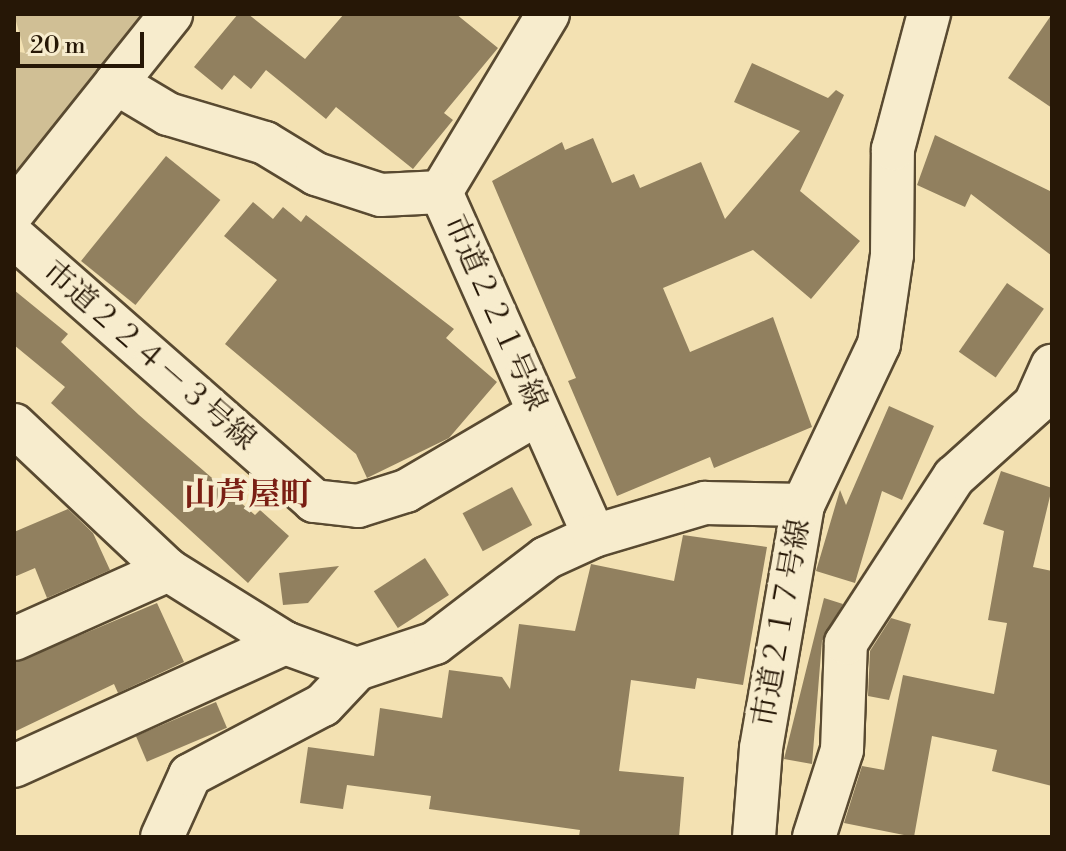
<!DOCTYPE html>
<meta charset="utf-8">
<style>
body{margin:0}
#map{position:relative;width:1066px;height:851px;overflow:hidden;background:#f3e1b2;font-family:"Libre Bodoni","Noto Serif JP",serif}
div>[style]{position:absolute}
.green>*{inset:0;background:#d0bf95}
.building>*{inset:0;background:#91805f;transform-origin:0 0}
.roads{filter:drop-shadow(2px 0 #594a31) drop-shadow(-2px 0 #594a31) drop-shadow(0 2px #594a31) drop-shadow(0 -2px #594a31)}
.minor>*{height:42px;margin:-21px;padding:0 21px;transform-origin:21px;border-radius:21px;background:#f7eccd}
span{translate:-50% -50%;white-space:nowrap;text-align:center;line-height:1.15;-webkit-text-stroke:8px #f7eccd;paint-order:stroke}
.street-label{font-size:30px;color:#261706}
.neighbourhood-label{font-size:32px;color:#7a1f14;font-weight:700}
.frame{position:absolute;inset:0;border:16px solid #261706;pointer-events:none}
.scale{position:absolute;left:16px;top:32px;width:128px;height:36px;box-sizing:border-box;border:4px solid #261706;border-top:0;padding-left:10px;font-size:24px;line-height:28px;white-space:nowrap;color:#261706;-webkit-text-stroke:6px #f7eccd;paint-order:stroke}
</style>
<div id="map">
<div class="green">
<i style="clip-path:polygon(14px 14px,146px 14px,14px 179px,14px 51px,25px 53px)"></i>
</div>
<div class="building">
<i style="clip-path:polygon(238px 14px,248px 14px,305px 59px,344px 14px,456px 14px,498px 48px,444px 113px,453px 120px,413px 169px,336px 107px,326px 119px,266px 70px,251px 89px,234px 75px,222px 90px,194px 67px)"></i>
<i style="clip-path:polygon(1052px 14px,1052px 108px,1008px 78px)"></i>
<i style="clip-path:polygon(752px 63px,828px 98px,836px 90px,844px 95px,800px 191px,860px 241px,811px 299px,753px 250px,663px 288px,690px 352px,773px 317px,812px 427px,714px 468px,710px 457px,617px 496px,568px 381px,576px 378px,492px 181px,562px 142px,565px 150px,593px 138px,612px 183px,634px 174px,640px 188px,701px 162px,725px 219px,800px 131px,734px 102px)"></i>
<i style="clip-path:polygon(935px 135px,1052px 192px,1052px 256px,971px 194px,965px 207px,917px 185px)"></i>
<i style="left:166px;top:156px;width:70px;height:135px;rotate:39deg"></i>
<i style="clip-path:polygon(253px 202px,273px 219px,283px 207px,301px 222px,306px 215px,454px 329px,446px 338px,497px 382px,449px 438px,367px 478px,356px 454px,225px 344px,277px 280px,224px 236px)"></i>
<i style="left:1007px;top:283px;width:45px;height:84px;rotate:35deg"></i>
<i style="clip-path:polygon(14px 290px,68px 334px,61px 342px,139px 415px,255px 515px,260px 510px,289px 536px,248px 583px,51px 403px,65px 387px,14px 345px)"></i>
<i style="clip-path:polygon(889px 406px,934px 426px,902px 500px,882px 491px,855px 583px,816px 571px,840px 490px,846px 505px)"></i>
<i style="clip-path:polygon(1001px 471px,1052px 488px,1033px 567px,1052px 571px,1052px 786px,992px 771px,997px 750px,932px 736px,914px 837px,844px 823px,862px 766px,884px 770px,903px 675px,994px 694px,1007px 623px,988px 620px,1004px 531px,983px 524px)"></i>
<i style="left:512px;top:487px;width:43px;height:56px;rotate:62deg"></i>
<i style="clip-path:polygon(68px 509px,93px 533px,110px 570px,47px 598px,35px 568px,14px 577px,14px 532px)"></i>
<i style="clip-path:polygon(683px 535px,767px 547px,743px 685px,697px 678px,695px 689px,631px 680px,619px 771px,684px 777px,679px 837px,579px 837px,580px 830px,429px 809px,431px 796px,347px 785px,343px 809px,300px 803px,308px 747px,374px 756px,380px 708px,442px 718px,449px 670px,502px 677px,510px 689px,519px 624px,575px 631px,591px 564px,674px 581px)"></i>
<i style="left:425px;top:558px;width:44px;height:61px;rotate:57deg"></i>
<i style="clip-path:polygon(339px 566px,308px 603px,283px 605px,279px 573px)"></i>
<i style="clip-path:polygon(824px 598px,843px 604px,822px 641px,812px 764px,784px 759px)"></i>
<i style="clip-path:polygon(157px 603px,184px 662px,118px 693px,114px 684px,14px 732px,14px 663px)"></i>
<i style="clip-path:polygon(891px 618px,911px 624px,889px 700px,868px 696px,870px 651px)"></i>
<i style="left:216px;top:702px;width:28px;height:87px;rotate:67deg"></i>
</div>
<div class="roads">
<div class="minor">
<i style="left:548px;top:14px;width:208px;rotate:121deg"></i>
<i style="left:441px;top:192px;width:376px;rotate:66deg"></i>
<i style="left:116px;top:83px;width:61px;rotate:30.8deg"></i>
<i style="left:168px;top:114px;width:101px;rotate:16.6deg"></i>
<i style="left:265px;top:143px;width:60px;rotate:31.3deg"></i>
<i style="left:316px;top:174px;width:68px;rotate:17.9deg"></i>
<i style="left:381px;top:195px;width:60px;rotate:-2.9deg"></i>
<i style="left:14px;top:211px;width:252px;rotate:-51.4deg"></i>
<i style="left:14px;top:237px;width:400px;rotate:41.3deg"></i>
<i style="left:314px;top:501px;width:44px;rotate:6.5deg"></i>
<i style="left:358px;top:506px;width:50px;rotate:-17.4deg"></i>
<i style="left:406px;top:491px;width:154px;rotate:-30.4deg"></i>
<i style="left:14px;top:425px;width:212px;rotate:43.3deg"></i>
<i style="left:168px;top:570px;width:138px;rotate:32deg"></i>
<i style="left:285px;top:643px;width:77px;rotate:19.9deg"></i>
<i style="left:357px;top:669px;width:82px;rotate:-18.4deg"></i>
<i style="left:435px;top:643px;width:140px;rotate:-37.4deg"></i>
<i style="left:546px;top:558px;width:53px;rotate:-24.6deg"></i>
<i style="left:594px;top:536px;width:116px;rotate:-16.6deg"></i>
<i style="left:705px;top:503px;width:98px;rotate:1.2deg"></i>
<i style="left:803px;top:505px;width:247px;rotate:99.8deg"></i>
<i style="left:761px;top:748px;width:89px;rotate:94.5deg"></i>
<i style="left:803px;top:505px;width:178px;rotate:-64.7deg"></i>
<i style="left:879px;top:344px;width:90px;rotate:-81.7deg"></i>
<i style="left:892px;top:255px;width:106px;rotate:-89.5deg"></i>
<i style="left:893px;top:149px;width:140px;rotate:-75.1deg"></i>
<i style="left:14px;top:639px;width:169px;rotate:-24.1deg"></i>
<i style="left:14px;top:766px;width:298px;rotate:-24.4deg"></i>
<i style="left:162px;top:837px;width:68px;rotate:-65.7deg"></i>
<i style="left:190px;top:775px;width:150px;rotate:-27.8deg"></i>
<i style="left:323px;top:705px;width:50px;rotate:-46.6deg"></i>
<i style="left:814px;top:837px;width:91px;rotate:-72.2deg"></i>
<i style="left:842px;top:750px;width:107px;rotate:-87.9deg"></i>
<i style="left:846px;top:643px;width:198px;rotate:-57deg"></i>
<i style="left:954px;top:477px;width:109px;rotate:-42deg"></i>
<i style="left:1035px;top:404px;width:42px;rotate:-65.9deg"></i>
</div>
</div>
<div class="street-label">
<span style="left:495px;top:313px;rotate:66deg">市道２２１号線</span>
<span style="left:149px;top:356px;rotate:41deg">市道２２４－３号線</span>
<span style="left:782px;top:623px;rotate:-80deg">市道２１７号線</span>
</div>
<div class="neighbourhood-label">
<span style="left:248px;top:495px">山芦屋町</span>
</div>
<div class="frame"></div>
<div class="scale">20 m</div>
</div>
